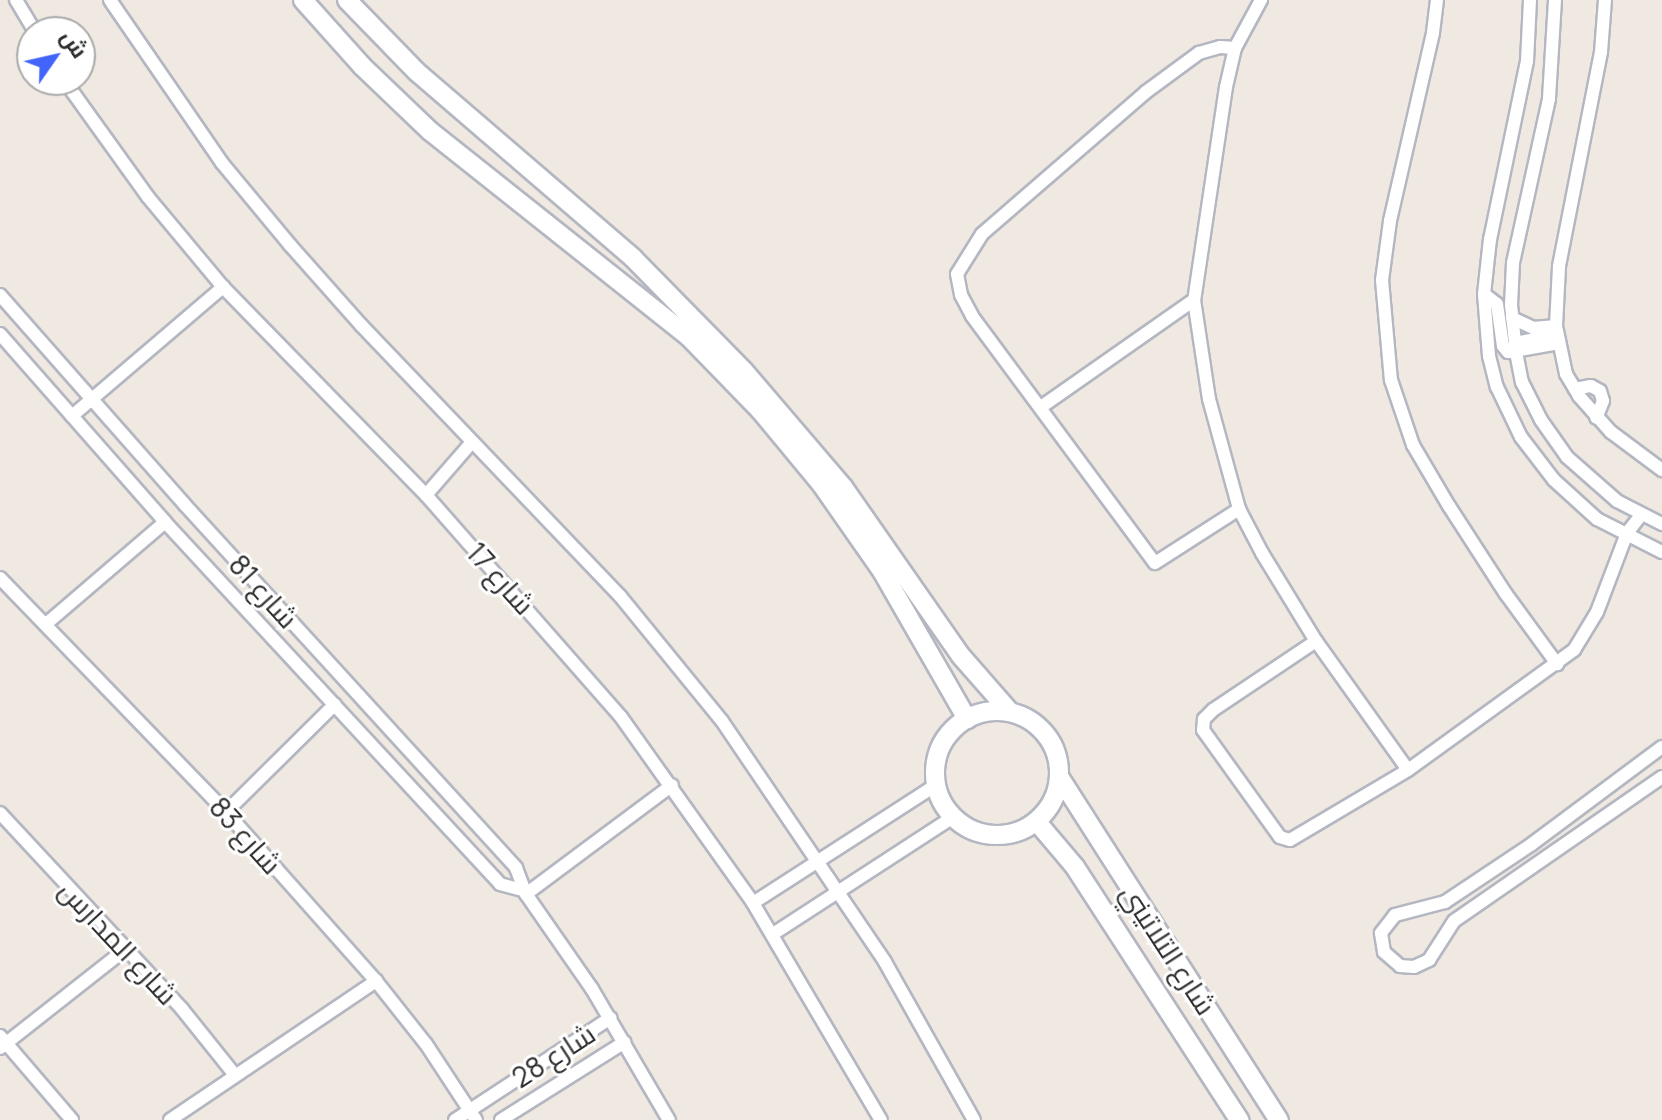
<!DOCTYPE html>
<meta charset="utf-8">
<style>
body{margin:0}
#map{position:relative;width:1662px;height:1120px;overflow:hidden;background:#efe9e1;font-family:Manrope,Cairo,sans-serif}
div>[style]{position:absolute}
.roads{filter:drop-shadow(2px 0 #b4b7c1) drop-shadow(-2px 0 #b4b7c1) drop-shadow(0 2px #b4b7c1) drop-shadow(0 -2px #b4b7c1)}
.minor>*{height:12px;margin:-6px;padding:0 6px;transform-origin:6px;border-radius:6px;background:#fff}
.secondary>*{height:18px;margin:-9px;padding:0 9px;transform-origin:9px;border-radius:9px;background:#fff}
.secondary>.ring{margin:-9px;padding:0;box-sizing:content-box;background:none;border:18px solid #fff;border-radius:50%}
span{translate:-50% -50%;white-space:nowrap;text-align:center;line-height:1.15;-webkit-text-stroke:6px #fff;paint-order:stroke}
.street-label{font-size:28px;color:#2e2e2e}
.north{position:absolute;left:16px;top:16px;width:80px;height:80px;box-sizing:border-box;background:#fff;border:2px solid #ababab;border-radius:50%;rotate:56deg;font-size:22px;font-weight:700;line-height:32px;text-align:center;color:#2e2e2e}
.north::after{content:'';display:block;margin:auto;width:28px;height:36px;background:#4264fb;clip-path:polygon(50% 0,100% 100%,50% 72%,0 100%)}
</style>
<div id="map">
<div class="roads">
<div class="minor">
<i style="left:16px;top:0;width:37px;rotate:59deg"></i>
<i style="left:110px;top:0;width:198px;rotate:55.5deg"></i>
<i style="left:222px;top:163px;width:107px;rotate:50.3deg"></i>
<i style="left:290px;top:245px;width:107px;rotate:48.4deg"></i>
<i style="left:361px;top:325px;width:375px;rotate:46.3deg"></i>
<i style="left:620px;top:596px;width:161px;rotate:50.8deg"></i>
<i style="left:722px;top:721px;width:291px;rotate:55.9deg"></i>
<i style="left:885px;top:962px;width:181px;rotate:60.6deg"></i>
<i style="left:1261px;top:0;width:55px;rotate:118.4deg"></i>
<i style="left:1235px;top:48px;width:40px;rotate:103deg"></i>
<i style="left:1226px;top:87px;width:215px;rotate:98.5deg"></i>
<i style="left:1194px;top:300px;width:100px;rotate:81.4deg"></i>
<i style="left:1209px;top:399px;width:114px;rotate:74.7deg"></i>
<i style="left:1239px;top:509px;width:50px;rotate:62.4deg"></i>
<i style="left:1262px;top:553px;width:103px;rotate:58.5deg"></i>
<i style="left:1316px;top:641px;width:158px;rotate:54.5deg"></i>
<i style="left:1408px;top:770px;width:205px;rotate:-35.9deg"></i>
<i style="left:1574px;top:650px;width:44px;rotate:-58.8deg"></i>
<i style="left:1597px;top:612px;width:85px;rotate:-69.2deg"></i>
<i style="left:1627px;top:533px;width:23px;rotate:-52deg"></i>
<i style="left:1437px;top:0;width:33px;rotate:97deg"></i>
<i style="left:1433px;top:33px;width:193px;rotate:102.9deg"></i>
<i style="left:1390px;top:221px;width:60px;rotate:97.7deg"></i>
<i style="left:1382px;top:280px;width:100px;rotate:84.9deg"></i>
<i style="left:1391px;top:380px;width:69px;rotate:71.3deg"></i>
<i style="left:1413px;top:445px;width:71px;rotate:59.5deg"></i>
<i style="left:1449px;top:506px;width:105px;rotate:57.1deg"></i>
<i style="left:1506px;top:594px;width:87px;rotate:53.9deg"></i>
<i style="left:1530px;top:0;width:61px;rotate:92.8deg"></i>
<i style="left:1527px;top:61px;width:182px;rotate:101.7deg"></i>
<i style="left:1490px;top:239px;width:55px;rotate:96.2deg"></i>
<i style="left:1484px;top:294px;width:62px;rotate:85.4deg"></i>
<i style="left:1489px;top:356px;width:32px;rotate:76deg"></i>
<i style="left:1497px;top:387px;width:55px;rotate:64.4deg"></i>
<i style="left:1521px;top:437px;width:54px;rotate:52.5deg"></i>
<i style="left:1554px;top:480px;width:58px;rotate:42.2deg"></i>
<i style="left:1597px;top:519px;width:73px;rotate:26.9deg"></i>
<i style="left:1555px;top:0;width:99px;rotate:93.5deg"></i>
<i style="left:1549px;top:99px;width:168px;rotate:102.4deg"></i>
<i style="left:1513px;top:263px;width:42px;rotate:92.7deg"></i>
<i style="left:1511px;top:305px;width:47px;rotate:83.9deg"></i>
<i style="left:1516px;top:352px;width:31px;rotate:79deg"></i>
<i style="left:1522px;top:382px;width:42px;rotate:63.4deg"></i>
<i style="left:1541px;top:420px;width:45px;rotate:54.9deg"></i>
<i style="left:1567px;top:457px;width:67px;rotate:41.3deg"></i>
<i style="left:1617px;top:501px;width:51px;rotate:27.1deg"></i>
<i style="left:1605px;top:0;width:52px;rotate:94.4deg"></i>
<i style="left:1601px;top:52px;width:219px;rotate:101.1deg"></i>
<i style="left:1559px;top:267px;width:59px;rotate:92.9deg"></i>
<i style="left:1556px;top:326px;width:49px;rotate:78.2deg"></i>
<i style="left:1566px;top:374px;width:26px;rotate:59deg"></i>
<i style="left:1579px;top:396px;width:48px;rotate:48.4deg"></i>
<i style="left:1611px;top:432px;width:64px;rotate:36.7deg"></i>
<i style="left:1235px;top:48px;width:15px;rotate:-176deg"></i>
<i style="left:1220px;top:47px;width:22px;rotate:164deg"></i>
<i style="left:1199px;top:53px;width:66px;rotate:143.7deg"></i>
<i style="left:1146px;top:92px;width:217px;rotate:139.1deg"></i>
<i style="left:982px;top:234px;width:47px;rotate:122deg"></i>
<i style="left:957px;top:274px;width:21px;rotate:79deg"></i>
<i style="left:961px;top:295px;width:24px;rotate:62deg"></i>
<i style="left:972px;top:316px;width:307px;rotate:53.5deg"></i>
<i style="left:1155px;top:563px;width:100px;rotate:-32.7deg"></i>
<i style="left:64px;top:80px;width:144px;rotate:54.3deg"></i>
<i style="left:148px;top:197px;width:117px;rotate:50.2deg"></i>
<i style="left:223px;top:287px;width:291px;rotate:45.7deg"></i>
<i style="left:426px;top:495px;width:295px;rotate:48.7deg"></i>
<i style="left:621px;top:717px;width:228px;rotate:54.6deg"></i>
<i style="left:753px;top:903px;width:252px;rotate:59.5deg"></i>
<i style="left:1484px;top:294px;width:16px;rotate:38deg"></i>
<i style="left:1497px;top:304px;width:42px;rotate:81.9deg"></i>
<i style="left:1503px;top:346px;width:8px;rotate:50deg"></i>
<i style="left:1508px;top:352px;width:52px;rotate:-10deg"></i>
<i style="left:0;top:295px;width:280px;rotate:48.6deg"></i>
<i style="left:185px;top:505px;width:491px;rotate:47.6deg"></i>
<i style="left:516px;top:868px;width:28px;rotate:69deg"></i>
<i style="left:526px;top:894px;width:116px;rotate:55.2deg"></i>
<i style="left:592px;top:989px;width:152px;rotate:59.6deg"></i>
<i style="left:1512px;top:318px;width:23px;rotate:25deg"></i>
<i style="left:1533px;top:328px;width:23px;rotate:-5deg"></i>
<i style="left:0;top:334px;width:250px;rotate:48.7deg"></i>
<i style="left:165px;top:522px;width:493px;rotate:47.2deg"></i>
<i style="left:500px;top:884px;width:24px;rotate:15deg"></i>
<i style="left:1515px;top:343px;width:43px;rotate:-10.8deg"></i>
<i style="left:1575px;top:389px;width:16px;rotate:-11deg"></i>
<i style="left:1591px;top:386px;width:10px;rotate:29deg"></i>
<i style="left:1600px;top:391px;width:10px;rotate:73deg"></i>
<i style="left:1603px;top:401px;width:18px;rotate:112deg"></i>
<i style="left:1041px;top:407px;width:187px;rotate:-35deg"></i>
<i style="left:72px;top:416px;width:199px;rotate:-40.5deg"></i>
<i style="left:426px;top:495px;width:70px;rotate:-49deg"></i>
<i style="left:0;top:578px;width:325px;rotate:46deg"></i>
<i style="left:226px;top:812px;width:226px;rotate:48.4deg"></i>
<i style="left:376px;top:981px;width:80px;rotate:51.6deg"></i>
<i style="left:426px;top:1044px;width:91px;rotate:56.7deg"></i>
<i style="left:46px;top:624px;width:157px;rotate:-40.6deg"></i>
<i style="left:1316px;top:641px;width:124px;rotate:146.2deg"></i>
<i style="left:1213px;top:710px;width:13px;rotate:135deg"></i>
<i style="left:1204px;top:719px;width:11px;rotate:95deg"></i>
<i style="left:1203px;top:730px;width:132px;rotate:54.3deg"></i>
<i style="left:1280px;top:837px;width:10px;rotate:17deg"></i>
<i style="left:1290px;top:840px;width:137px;rotate:-30.7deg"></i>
<i style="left:1662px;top:747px;width:162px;rotate:143.3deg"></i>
<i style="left:1532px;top:844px;width:105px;rotate:146.3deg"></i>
<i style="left:1445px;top:902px;width:52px;rotate:165.4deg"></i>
<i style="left:1395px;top:915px;width:23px;rotate:128deg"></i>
<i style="left:1381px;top:933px;width:19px;rotate:81deg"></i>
<i style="left:1384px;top:952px;width:21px;rotate:41deg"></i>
<i style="left:1400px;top:966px;width:14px;rotate:4deg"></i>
<i style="left:1414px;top:967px;width:17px;rotate:-25deg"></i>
<i style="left:1429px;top:960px;width:46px;rotate:-57.3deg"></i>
<i style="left:1454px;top:921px;width:253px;rotate:-34.7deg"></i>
<i style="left:226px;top:812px;width:153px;rotate:-44.7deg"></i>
<i style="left:0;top:813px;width:267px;rotate:47.1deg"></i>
<i style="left:182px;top:1009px;width:83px;rotate:51.3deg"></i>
<i style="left:526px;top:894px;width:182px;rotate:-36.7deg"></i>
<i style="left:753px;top:903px;width:218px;rotate:-32.8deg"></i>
<i style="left:773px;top:934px;width:215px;rotate:-33deg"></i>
<i style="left:0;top:1036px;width:111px;rotate:49.4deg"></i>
<i style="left:0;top:1048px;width:160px;rotate:-38.2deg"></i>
<i style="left:170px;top:1120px;width:249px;rotate:-34deg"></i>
<i style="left:455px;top:1120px;width:186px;rotate:-33.3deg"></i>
<i style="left:501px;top:1120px;width:146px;rotate:-32.2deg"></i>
</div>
<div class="secondary">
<i style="left:303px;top:0;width:89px;rotate:48.2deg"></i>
<i style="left:362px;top:66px;width:94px;rotate:43.7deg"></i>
<i style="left:430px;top:131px;width:331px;rotate:38.5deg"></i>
<i style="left:689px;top:337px;width:102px;rotate:45.8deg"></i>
<i style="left:760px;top:410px;width:97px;rotate:50.4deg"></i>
<i style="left:822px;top:485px;width:105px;rotate:55.1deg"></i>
<i style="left:882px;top:571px;width:171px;rotate:60.1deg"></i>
<i style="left:347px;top:0;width:100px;rotate:45.8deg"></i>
<i style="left:417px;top:72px;width:285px;rotate:40.7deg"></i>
<i style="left:633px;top:258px;width:158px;rotate:45.5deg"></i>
<i style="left:744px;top:371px;width:153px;rotate:49.5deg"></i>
<i style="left:843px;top:487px;width:206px;rotate:55.1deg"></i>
<i style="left:961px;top:656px;width:74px;rotate:48.8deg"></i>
<i class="ring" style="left:935px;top:711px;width:106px;height:106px"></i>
<i style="left:1060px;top:778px;width:406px;rotate:57.4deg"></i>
<i style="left:1037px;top:822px;width:59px;rotate:49.8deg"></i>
<i style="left:1075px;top:867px;width:302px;rotate:57deg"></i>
</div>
</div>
<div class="street-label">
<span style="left:501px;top:578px;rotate:48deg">شارع 17</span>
<span style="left:264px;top:591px;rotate:48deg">شارع 81</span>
<span style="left:246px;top:835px;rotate:48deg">شارع 83</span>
<span style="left:119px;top:942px;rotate:47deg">شارع المدارس</span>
<span style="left:1169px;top:949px;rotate:57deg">شارع التلاتيني</span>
<span style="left:553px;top:1055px;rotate:-33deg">شارع 28</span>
</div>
<div class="north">ش</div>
</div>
